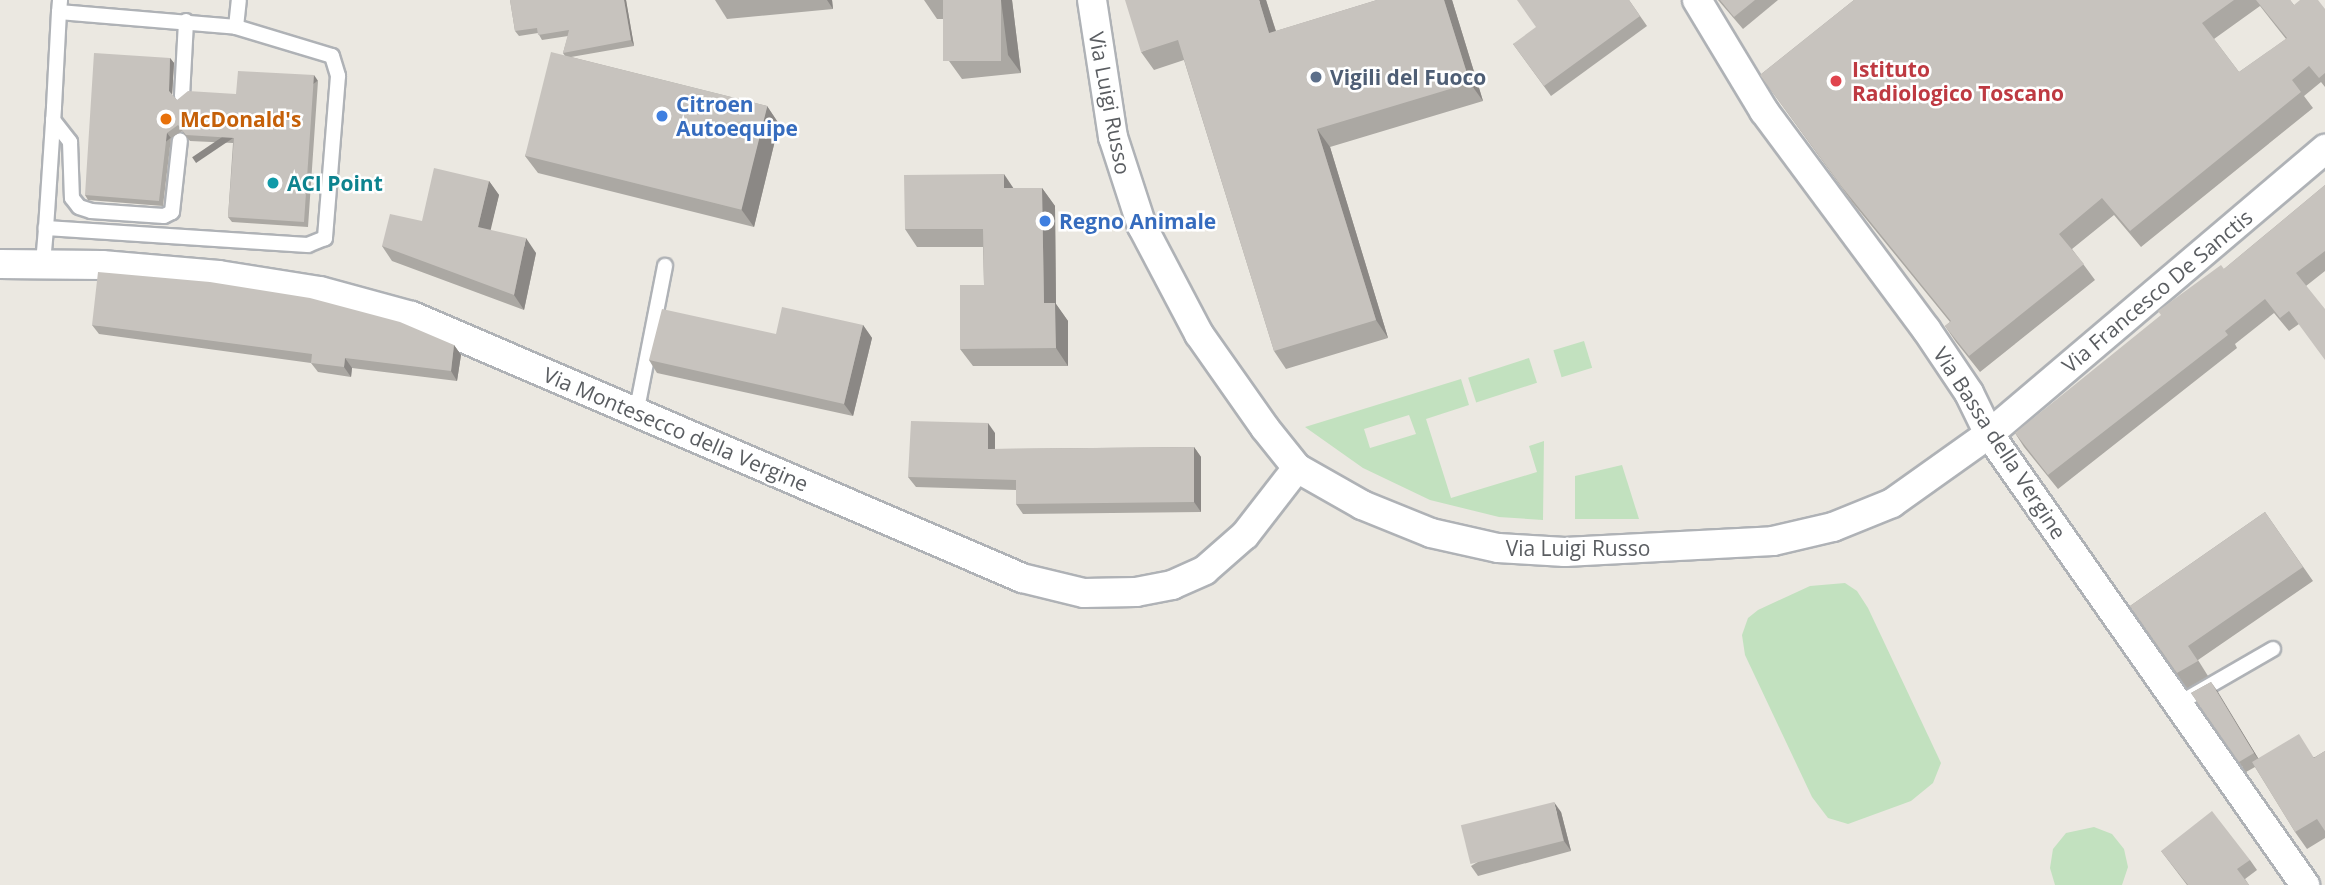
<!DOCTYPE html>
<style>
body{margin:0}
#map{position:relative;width:2325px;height:885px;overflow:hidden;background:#ebe8e1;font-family:"Open Sans",sans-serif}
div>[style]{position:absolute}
.green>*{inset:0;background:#c2e1bf;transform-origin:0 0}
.roads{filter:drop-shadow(2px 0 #afb2b6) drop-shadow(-2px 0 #afb2b6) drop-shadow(0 2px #afb2b6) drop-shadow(0 -2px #afb2b6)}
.service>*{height:14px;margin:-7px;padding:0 7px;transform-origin:7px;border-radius:7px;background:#fff}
.minor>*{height:28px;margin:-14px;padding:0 14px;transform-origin:14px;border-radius:14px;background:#fff}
.wall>*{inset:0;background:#aba8a3}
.shaded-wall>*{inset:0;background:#8b8885;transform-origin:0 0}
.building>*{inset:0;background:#c7c3be;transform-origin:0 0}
.dots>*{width:19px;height:19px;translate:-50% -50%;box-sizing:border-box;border:4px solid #fff;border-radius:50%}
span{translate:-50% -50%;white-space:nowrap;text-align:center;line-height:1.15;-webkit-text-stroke:5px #fff;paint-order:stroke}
.health-label{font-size:21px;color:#be3a42;font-weight:700}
.left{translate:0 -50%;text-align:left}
.service-label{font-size:21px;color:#4e5e75;font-weight:700}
.street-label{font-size:21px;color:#5a5d61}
.shop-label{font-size:21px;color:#366cbe;font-weight:700}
.food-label{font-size:21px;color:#c56008;font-weight:700}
.culture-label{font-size:21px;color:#0d838f;font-weight:700}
</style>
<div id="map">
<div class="green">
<i style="left:1584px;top:341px;width:28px;height:32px;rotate:73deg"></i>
<i style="left:1529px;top:358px;width:26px;height:64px;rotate:72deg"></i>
<i style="clip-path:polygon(evenodd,1461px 379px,1469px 405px,1426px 419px,1451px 498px,1537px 472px,1529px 446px,1544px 441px,1543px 520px,1499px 517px,1430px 500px,1363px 468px,1305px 427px,1461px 379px,1409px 415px,1416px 434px,1370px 448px,1364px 429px,1409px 415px)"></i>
<i style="clip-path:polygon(1622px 465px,1639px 519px,1575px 519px,1575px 476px)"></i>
<i style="clip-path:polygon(1845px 583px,1857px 591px,1868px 608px,1941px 763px,1933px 783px,1911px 801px,1848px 824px,1828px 818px,1812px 797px,1745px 655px,1742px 635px,1748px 618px,1758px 610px,1810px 586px)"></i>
<i style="clip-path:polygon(2094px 827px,2112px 834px,2124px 849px,2128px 867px,2122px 885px,2055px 885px,2050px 868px,2053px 849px,2066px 833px)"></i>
</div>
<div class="roads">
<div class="service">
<i style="left:59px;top:12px;width:178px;rotate:4.8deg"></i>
<i style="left:236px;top:27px;width:100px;rotate:16.8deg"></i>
<i style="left:332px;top:56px;width:21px;rotate:73deg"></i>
<i style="left:338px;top:76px;width:163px;rotate:94.6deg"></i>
<i style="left:325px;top:238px;width:18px;rotate:158deg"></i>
<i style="left:308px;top:245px;width:263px;rotate:-176.3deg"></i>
<i style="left:46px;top:228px;width:121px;rotate:-86.2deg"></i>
<i style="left:54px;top:107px;width:95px;rotate:-87deg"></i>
<i style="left:59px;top:12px;width:12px;rotate:-85deg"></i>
<i style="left:236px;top:27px;width:27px;rotate:-84deg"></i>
<i style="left:182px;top:96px;width:75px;rotate:-86.9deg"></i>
<i style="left:53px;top:120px;width:28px;rotate:52deg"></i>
<i style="left:70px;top:142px;width:56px;rotate:88deg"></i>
<i style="left:72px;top:198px;width:11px;rotate:52deg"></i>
<i style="left:79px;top:207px;width:13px;rotate:18deg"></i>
<i style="left:91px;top:211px;width:73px;rotate:3.9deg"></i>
<i style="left:164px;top:216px;width:9px;rotate:-27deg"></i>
<i style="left:172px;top:212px;width:72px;rotate:-83.7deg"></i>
<i style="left:43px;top:263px;width:35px;rotate:-85deg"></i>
<i style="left:636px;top:414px;width:151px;rotate:-78.9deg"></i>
<i style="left:2176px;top:705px;width:112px;rotate:-30deg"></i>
</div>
<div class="minor">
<i style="left:1092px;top:0;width:139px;rotate:81.3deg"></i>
<i style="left:1113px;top:137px;width:94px;rotate:72deg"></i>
<i style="left:1142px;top:226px;width:122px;rotate:62.2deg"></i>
<i style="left:1199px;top:334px;width:115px;rotate:54.9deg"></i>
<i style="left:1265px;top:428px;width:51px;rotate:51.3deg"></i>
<i style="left:1297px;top:468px;width:75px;rotate:29.6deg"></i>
<i style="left:1362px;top:505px;width:74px;rotate:22.1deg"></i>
<i style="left:1431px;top:533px;width:69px;rotate:12.6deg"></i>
<i style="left:1498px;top:548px;width:67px;rotate:3.4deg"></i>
<i style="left:1565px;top:552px;width:208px;rotate:-3deg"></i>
<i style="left:1773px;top:541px;width:62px;rotate:-13.1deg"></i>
<i style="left:1833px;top:527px;width:64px;rotate:-22.1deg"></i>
<i style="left:1892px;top:503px;width:119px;rotate:-35.4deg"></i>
<i style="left:1989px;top:434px;width:441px;rotate:-40.3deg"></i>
<i style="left:1697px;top:0;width:130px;rotate:58.9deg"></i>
<i style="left:1764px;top:111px;width:272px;rotate:53.4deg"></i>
<i style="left:1926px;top:329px;width:77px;rotate:56.1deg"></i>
<i style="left:1969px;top:393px;width:46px;rotate:64deg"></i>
<i style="left:1989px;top:434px;width:551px;rotate:54.98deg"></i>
<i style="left:0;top:264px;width:102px;rotate:0.6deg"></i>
<i style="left:102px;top:265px;width:117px;rotate:4.9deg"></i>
<i style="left:219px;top:275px;width:102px;rotate:9deg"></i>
<i style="left:320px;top:291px;width:95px;rotate:15.2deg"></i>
<i style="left:412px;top:316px;width:664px;rotate:23.24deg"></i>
<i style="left:1022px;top:578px;width:64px;rotate:13.6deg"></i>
<i style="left:1084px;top:593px;width:52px;rotate:-1.1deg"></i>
<i style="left:1136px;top:592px;width:37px;rotate:-11deg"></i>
<i style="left:1172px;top:585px;width:36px;rotate:-24deg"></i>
<i style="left:1205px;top:570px;width:53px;rotate:-41.2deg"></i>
<i style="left:1245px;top:535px;width:85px;rotate:-52.2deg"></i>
</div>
</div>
<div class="wall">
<i style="clip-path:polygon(510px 0,626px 0,634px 46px,571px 57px,767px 106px,779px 124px,754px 227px,538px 173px,525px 156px,565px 56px,563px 53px,568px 36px,542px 40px,538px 33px,519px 36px,515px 31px)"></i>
<i style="clip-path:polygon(715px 0,832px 0,833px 9px,727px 19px)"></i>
<i style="clip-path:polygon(924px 0,1012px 0,1021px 73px,962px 79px,949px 61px,945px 19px,937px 19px)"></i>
<i style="clip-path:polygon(1266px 0,1276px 31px,1377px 0,1452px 0,1483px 101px,1330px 147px,1388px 338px,1286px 369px,1274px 351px,1184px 60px,1154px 70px,1141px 52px)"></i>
<i style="clip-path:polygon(1629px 0,1647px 26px,1551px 96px,1513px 44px)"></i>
<i style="clip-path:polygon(1718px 0,1778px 0,1743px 29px)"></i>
<i style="clip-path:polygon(evenodd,1854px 0,2290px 0,2294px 5px,2325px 9px,2325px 87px,2321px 82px,2304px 96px,2313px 108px,2141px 247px,2114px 215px,2072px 249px,2095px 280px,1980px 372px,1956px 342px,1945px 326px,1950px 322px,1853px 203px,1760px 75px,1854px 0,2260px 6px,2286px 39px,2239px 72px,2214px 39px,2260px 6px)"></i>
<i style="clip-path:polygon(170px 58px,174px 63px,172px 95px,177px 100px,236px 94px,318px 81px,308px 227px,232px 222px,228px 217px,233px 143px,190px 141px,182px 131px,171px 138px,163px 206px,88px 200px,85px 195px)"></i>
<i style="clip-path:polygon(489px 181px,499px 195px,490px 230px,536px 253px,524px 310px,392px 261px,382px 246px)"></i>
<i style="clip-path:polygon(2325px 185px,2325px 271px,2306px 286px,2299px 324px,2289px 331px,2274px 313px,2235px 344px,2237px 348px,2058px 489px,2024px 447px,2015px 433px,2224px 269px)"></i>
<i style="clip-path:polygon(1013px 188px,1042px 188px,1055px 206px,1056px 304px,1068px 321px,1068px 366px,973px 366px,960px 349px,984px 285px,983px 247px,917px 247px,905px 229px)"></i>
<i style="clip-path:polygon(92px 325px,454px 345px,461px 355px,457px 381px,352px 368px,351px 377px,318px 372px,311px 363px,99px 334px)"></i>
<i style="clip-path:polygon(863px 325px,872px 338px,853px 416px,657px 373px,649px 360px,776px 334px)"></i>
<i style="clip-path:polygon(995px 433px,995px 449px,1194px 447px,1201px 457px,1201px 512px,1023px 514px,1016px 504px,1016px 490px,916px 487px,908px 477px)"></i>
<i style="clip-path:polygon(2265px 512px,2313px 581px,2198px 660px,2208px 676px,2187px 688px,2130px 606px)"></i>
<i style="clip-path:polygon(2211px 682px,2258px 758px,2315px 757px,2325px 751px,2325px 838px,2307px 849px,2295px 832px,2255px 767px,2246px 772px,2191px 693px)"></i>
<i style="clip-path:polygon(1561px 812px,1571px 851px,1478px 876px,1471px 866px)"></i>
<i style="clip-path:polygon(2161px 851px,2250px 860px,2257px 870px,2245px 879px,2249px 885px,2187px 885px)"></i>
</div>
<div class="shaded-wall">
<i style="clip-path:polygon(624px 0,626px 0,634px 46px,631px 40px)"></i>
<i style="clip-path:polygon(827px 0,832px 0,833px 9px)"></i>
<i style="clip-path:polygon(1001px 0,1012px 0,1021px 73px,1008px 55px)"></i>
<i style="clip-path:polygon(1259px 0,1266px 0,1282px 51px,1269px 33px)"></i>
<i style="clip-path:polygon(1444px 0,1452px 0,1483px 101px,1470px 83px)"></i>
<i style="clip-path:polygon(170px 58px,174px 63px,172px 96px,169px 91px)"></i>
<i style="left:314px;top:75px;width:7px;height:147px;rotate:56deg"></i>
<i style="clip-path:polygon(767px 106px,779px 124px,754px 227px,741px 209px)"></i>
<i style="clip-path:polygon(1317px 129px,1330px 147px,1388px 338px,1376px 320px)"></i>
<i style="left:167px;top:133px;width:6px;height:68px;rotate:51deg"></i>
<i style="clip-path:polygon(1004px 174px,1016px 192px,1004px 188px)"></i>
<i style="clip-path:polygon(489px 181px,499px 195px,488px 241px,478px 227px)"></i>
<i style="clip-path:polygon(1042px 188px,1055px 206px,1056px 304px,1068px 321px,1068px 366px,1056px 348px,1044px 303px)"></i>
<i style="clip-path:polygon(526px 238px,536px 253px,524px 310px,514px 295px)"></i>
<i style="clip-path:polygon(863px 325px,872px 338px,853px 416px,844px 404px)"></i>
<i style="clip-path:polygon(454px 345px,461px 355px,457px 381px,451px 371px)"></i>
<i style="clip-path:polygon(345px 358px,352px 368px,351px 377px,344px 367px)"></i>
<i style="clip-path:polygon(988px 423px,995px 433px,995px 459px,988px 449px)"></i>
<i style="clip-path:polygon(1194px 447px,1201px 457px,1201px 512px,1194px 502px)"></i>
<i style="clip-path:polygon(2211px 682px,2218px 692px,2261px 763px,2254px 753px)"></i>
<i style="clip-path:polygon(1554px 802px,1561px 812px,1571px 851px,1564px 841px)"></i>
</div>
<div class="building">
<i style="clip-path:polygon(510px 0,624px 0,631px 40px,563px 53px,569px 30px,538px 35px,537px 28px,515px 31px)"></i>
<i style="left:943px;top:0;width:58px;height:61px"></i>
<i style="clip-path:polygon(1125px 0,1259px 0,1269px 33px,1377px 0,1444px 0,1470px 83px,1317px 129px,1376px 320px,1274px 351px,1178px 40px,1141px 52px)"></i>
<i style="clip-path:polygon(1517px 0,1629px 0,1640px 16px,1544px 86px,1513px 44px,1536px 27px)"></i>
<i style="clip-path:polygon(1720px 0,1755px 0,1734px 17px)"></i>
<i style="clip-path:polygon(1854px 0,2234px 0,2202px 23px,2239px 72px,2287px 38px,2256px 0,2290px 0,2294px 5px,2300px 0,2318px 0,2325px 9px,2325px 73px,2319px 78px,2309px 66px,2292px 80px,2301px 92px,2130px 231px,2102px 198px,2059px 234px,2084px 264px,1969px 356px,1945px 326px,1951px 321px,1842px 187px,1760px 75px)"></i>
<i style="left:551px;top:52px;width:223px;height:107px;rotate:14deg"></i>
<i style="clip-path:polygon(94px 53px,170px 58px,169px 91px,177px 100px,188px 91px,236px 94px,238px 71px,314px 75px,304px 222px,228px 217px,234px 138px,186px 135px,178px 125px,167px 133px,159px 201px,85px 195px)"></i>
<i style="clip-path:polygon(434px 168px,489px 181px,478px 227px,526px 238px,514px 295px,382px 246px,390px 214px,422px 221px)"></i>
<i style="clip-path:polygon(1004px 174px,1004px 188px,1042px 188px,1044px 303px,1055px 303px,1056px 348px,960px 349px,960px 285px,984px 285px,983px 229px,905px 229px,904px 175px)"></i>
<i style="clip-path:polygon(2325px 185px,2325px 251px,2296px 273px,2325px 309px,2325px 360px,2289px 311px,2280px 318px,2265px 299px,2225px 331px,2228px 335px,2048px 475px,2015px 433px,2161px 315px,2158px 311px,2221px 265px,2224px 269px)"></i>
<i style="clip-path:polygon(98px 272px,210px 282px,310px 298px,400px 322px,454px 345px,451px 371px,345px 358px,344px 367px,311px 363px,312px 354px,92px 325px)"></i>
<i style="clip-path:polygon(782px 307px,863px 325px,844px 404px,649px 360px,662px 309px,776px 334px)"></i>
<i style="clip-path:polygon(911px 421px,988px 423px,988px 449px,1194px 447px,1194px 502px,1016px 504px,1016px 480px,908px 477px)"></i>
<i style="clip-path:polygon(2265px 512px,2303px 567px,2188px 646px,2198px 661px,2177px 673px,2130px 606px)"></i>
<i style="clip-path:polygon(2211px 682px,2254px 753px,2239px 762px,2191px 693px)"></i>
<i style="clip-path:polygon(2299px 734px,2314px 758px,2325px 751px,2325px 831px,2317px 819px,2295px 832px,2252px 762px)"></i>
<i style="left:1554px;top:802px;width:40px;height:96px;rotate:76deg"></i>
<i style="clip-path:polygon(2212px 811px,2250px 860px,2237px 869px,2249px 885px,2188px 885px,2161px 851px)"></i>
</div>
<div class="dots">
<i style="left:1316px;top:77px;background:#5c6f8a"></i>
<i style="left:1836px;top:81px;background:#e0444e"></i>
<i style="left:662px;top:116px;background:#3f7fe0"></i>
<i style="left:166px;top:119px;background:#e8710a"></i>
<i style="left:273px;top:183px;background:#0f9aa8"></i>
<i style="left:1045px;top:221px;background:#3f7fe0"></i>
</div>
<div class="health-label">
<span class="left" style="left:1852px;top:81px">Istituto<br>Radiologico Toscano</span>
</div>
<div class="service-label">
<span class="left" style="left:1330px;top:77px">Vigili del Fuoco</span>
</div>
<div class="street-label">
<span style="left:1110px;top:103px;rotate:79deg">Via Luigi Russo</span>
<span style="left:2157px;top:291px;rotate:-40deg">Via Francesco De Sanctis</span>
<span style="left:676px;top:429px;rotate:23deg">Via Montesecco della Vergine</span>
<span style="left:2000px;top:443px;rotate:57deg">Via Bassa della Vergine</span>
<span style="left:1578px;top:548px">Via Luigi Russo</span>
</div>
<div class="shop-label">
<span class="left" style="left:676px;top:116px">Citroen<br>Autoequipe</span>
<span class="left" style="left:1059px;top:221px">Regno Animale</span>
</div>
<div class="food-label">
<span class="left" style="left:180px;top:119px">McDonald's</span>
</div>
<div class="culture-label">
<span class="left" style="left:287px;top:183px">ACI Point</span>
</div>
</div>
